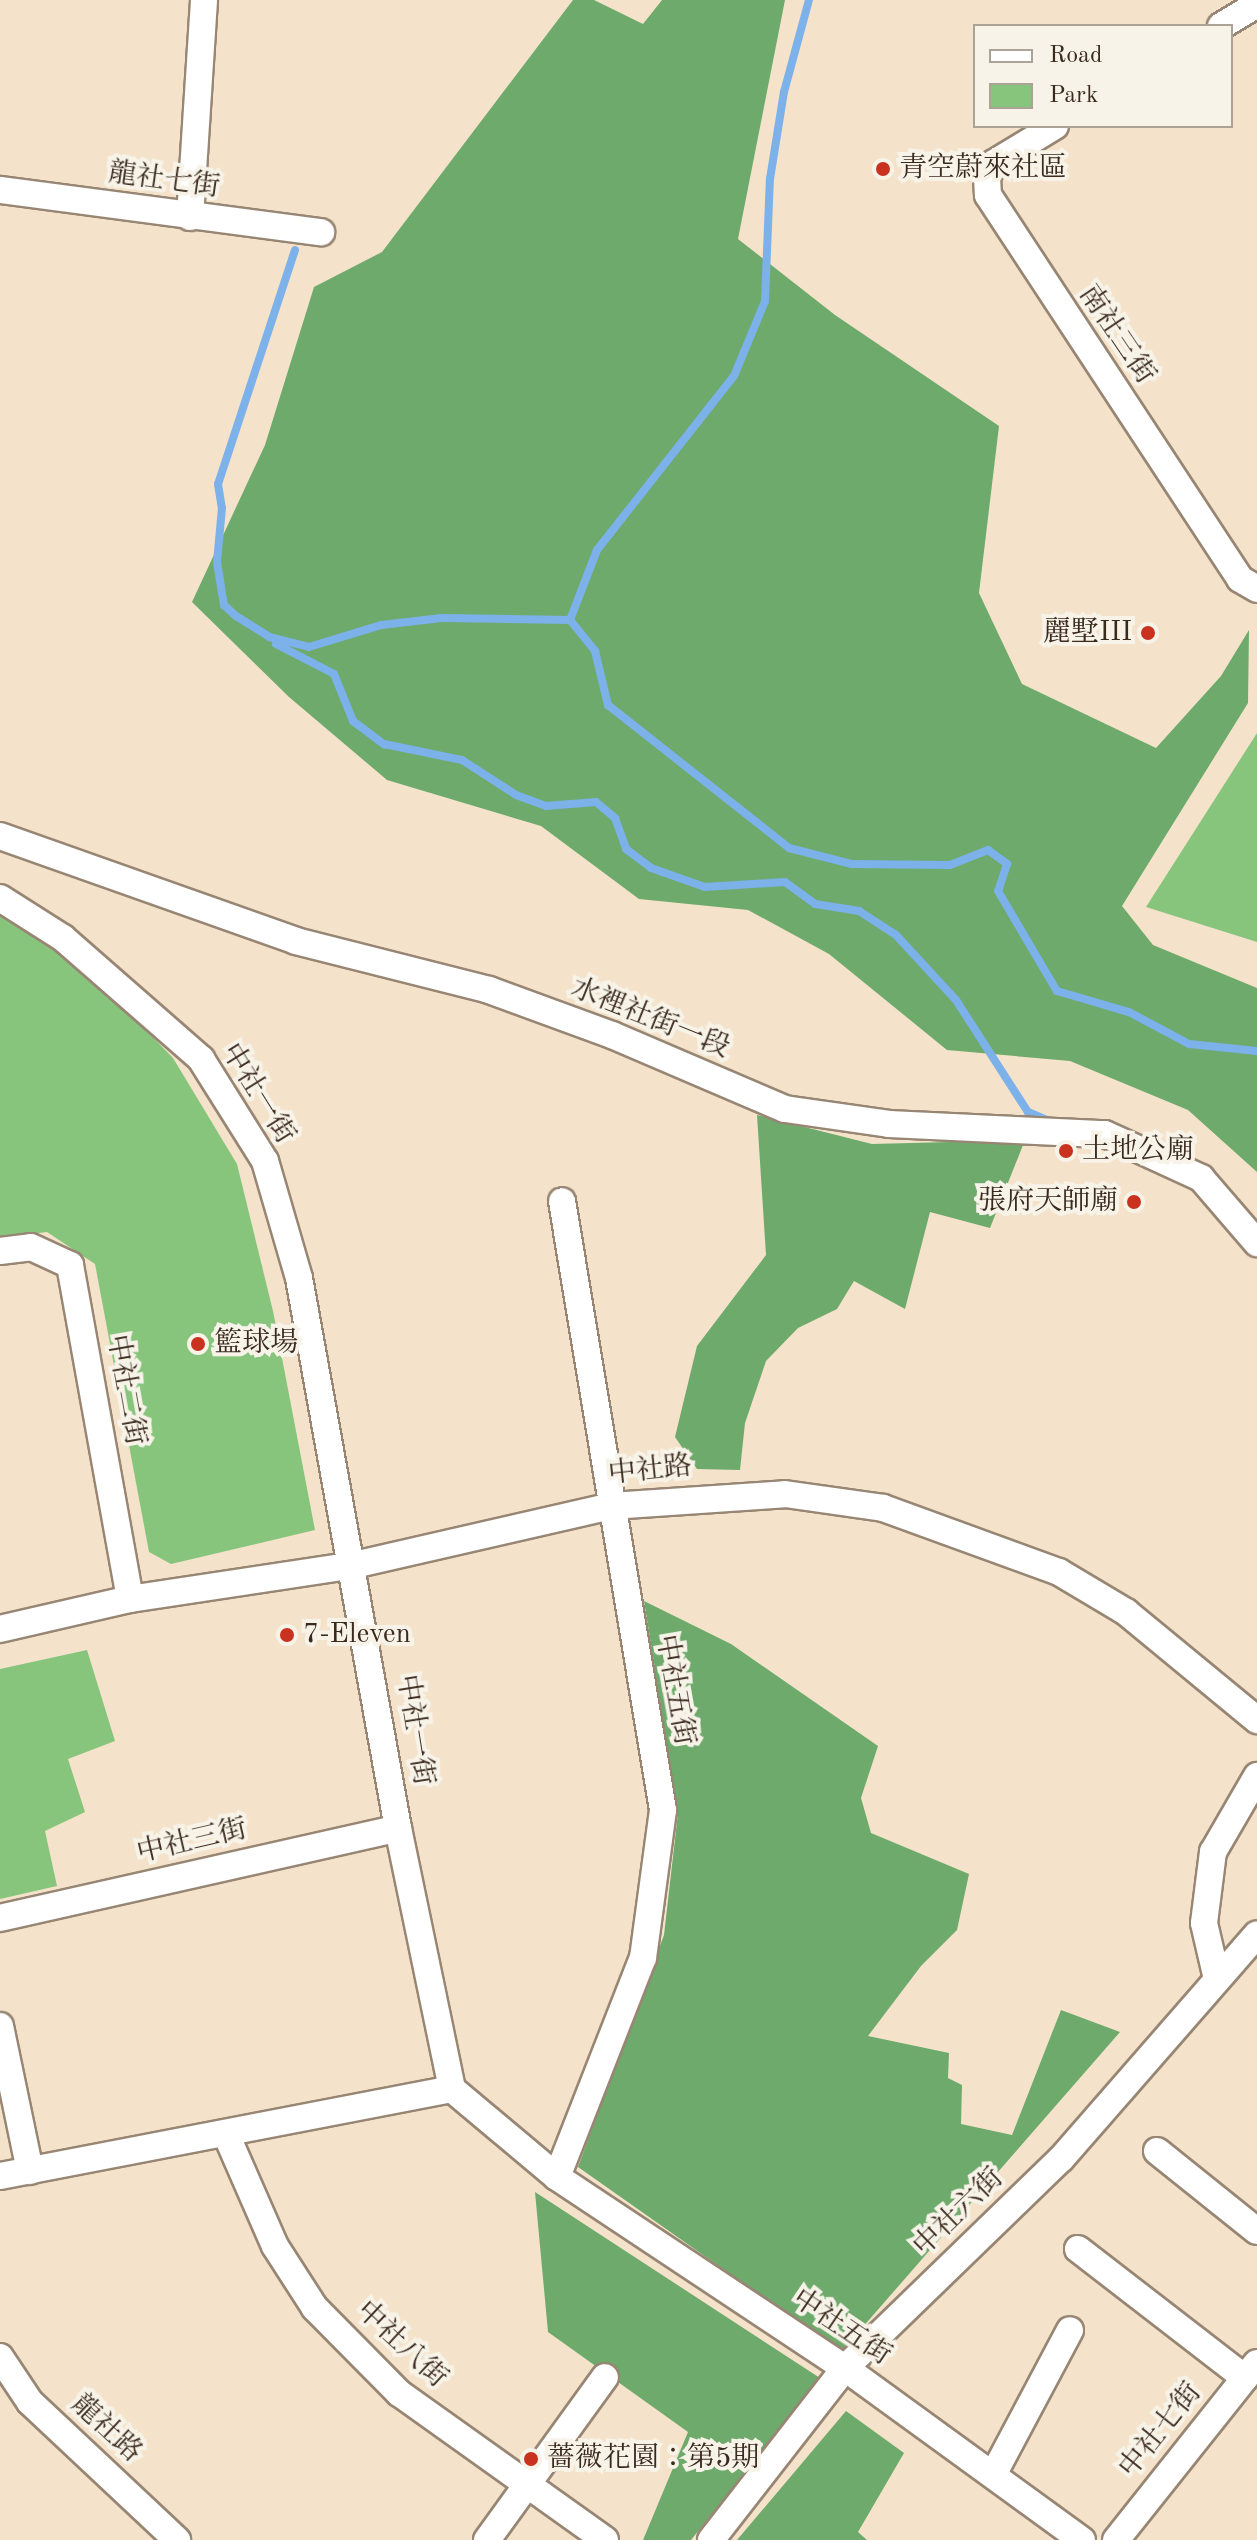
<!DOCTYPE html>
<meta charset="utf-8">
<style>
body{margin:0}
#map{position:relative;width:1257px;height:2540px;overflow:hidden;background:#f4e3ca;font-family:"Old Standard TT","Noto Serif TC",serif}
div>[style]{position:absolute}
.green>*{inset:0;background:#87c57d}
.forest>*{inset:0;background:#6daa6c}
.stream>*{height:8px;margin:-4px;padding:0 4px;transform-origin:4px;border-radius:4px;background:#7cb1ea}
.roads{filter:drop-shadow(2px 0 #988674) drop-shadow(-2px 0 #988674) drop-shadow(0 2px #988674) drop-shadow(0 -2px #988674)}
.minor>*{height:26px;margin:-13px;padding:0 13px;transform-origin:13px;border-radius:13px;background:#fff}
.dots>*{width:22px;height:22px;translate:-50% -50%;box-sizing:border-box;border:4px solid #f7f3e8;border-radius:50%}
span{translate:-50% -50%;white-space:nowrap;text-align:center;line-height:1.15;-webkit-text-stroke:8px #f7f3e8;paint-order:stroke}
.poi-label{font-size:28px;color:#3b2a1e}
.left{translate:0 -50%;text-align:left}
.right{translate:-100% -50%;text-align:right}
.street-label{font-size:28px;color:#3b2a1e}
.legend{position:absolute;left:973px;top:24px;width:260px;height:104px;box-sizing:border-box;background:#f7f3e8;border:2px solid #aca397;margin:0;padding:10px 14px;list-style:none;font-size:24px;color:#3b2a1e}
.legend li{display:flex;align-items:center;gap:16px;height:40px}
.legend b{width:40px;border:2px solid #aca397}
</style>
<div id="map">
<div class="green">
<i style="clip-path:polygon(1257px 733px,1257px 942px,1146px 907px)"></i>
<i style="clip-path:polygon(0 915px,58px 940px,173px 1058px,237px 1164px,273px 1311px,315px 1530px,171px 1564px,149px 1552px,95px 1264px,47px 1232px,0 1238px)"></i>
<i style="clip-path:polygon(87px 1650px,115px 1741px,68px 1759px,85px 1812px,45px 1831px,57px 1886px,0 1899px,0 1669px)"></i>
</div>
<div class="forest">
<i style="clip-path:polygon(573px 0,594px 0,643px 24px,662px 0,785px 0,738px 239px,835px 315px,999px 426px,979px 593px,1022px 684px,1156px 748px,1221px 676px,1249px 630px,1248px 703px,1122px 906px,1153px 945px,1257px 988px,1257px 1172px,1188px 1110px,1070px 1061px,947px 1050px,829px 954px,748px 910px,639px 899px,541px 826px,387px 780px,289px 697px,192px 602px,265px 445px,314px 287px,382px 252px)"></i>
<i style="clip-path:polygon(757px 1115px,872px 1144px,1025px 1140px,990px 1228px,930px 1212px,905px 1309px,854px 1281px,837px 1309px,798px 1328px,766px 1361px,745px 1423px,740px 1470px,697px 1469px,675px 1437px,697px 1346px,766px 1255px)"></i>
<i style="clip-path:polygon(644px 1601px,731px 1644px,878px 1746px,861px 1798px,871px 1833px,969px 1874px,957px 1930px,921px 1966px,868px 2036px,949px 2053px,948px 2078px,962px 2085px,961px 2124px,1012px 2135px,1061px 2010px,1120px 2032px,841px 2352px,578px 2167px,664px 1935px,678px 1813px)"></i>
<i style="clip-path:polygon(535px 2192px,820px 2378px,691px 2540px,643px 2540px,688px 2432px,548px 2332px)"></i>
<i style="clip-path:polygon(846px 2411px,904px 2453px,858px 2532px,867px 2540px,737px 2540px)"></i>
</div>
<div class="stream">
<i style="left:295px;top:250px;width:246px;rotate:108.2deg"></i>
<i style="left:218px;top:484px;width:24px;rotate:81deg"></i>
<i style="left:222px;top:508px;width:54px;rotate:95.3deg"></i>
<i style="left:217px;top:562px;width:44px;rotate:80.8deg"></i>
<i style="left:224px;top:605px;width:16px;rotate:43deg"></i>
<i style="left:236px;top:616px;width:39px;rotate:32deg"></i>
<i style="left:269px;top:637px;width:41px;rotate:14deg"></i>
<i style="left:309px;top:647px;width:75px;rotate:-17deg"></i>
<i style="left:381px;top:625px;width:61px;rotate:-6.5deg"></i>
<i style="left:442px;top:618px;width:128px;rotate:0.9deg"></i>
<i style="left:570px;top:620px;width:40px;rotate:51deg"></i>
<i style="left:595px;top:651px;width:56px;rotate:76.5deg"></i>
<i style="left:608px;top:705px;width:231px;rotate:38.3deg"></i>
<i style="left:789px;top:848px;width:65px;rotate:14.3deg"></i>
<i style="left:852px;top:864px;width:98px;rotate:0.6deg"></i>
<i style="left:950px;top:865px;width:41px;rotate:-21.5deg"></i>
<i style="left:988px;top:850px;width:24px;rotate:36deg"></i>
<i style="left:1007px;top:864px;width:28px;rotate:108deg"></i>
<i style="left:998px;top:891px;width:116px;rotate:59.5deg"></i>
<i style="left:1057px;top:991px;width:75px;rotate:16.3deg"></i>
<i style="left:1129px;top:1012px;width:68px;rotate:28.1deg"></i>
<i style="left:1189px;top:1044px;width:68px;rotate:5.9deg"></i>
<i style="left:570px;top:620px;width:75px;rotate:-68.9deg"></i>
<i style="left:597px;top:550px;width:221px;rotate:-51.8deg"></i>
<i style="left:734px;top:376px;width:81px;rotate:-67.5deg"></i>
<i style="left:765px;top:301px;width:122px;rotate:-87.7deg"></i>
<i style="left:770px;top:179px;width:88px;rotate:-80.9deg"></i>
<i style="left:784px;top:92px;width:95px;rotate:-74.8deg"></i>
<i style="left:276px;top:644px;width:65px;rotate:27.3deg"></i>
<i style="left:334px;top:674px;width:51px;rotate:68deg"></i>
<i style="left:353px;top:721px;width:39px;rotate:37deg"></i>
<i style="left:384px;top:744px;width:80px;rotate:11.6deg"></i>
<i style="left:462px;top:760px;width:64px;rotate:32.9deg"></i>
<i style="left:516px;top:795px;width:32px;rotate:20deg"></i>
<i style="left:546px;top:806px;width:50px;rotate:-4.6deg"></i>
<i style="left:596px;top:802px;width:25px;rotate:40deg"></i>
<i style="left:615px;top:818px;width:33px;rotate:70deg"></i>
<i style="left:626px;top:849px;width:31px;rotate:37deg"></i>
<i style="left:651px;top:868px;width:57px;rotate:19.4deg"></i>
<i style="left:705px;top:887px;width:80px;rotate:-3.6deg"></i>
<i style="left:785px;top:882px;width:37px;rotate:36deg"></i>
<i style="left:815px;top:904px;width:45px;rotate:9deg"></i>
<i style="left:859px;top:911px;width:44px;rotate:33deg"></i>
<i style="left:896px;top:935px;width:88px;rotate:47.3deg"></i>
<i style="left:956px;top:1000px;width:133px;rotate:57.3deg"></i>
<i style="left:1028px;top:1112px;width:23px;rotate:23deg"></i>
</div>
<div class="roads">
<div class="minor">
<i style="left:1221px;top:26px;width:39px;rotate:-31deg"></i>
<i style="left:1055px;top:126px;width:71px;rotate:148.8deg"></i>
<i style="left:994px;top:163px;width:16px;rotate:117deg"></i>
<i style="left:987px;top:177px;width:18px;rotate:87deg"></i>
<i style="left:988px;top:195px;width:459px;rotate:56.7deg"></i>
<i style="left:1240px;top:579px;width:20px;rotate:30deg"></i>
<i style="left:0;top:190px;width:324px;rotate:7.5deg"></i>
<i style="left:190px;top:217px;width:217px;rotate:-86.3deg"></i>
<i style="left:0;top:836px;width:314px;rotate:19.5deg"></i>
<i style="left:296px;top:941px;width:199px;rotate:14.2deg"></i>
<i style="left:489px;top:990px;width:131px;rotate:20.1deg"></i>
<i style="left:612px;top:1035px;width:188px;rotate:23.2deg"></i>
<i style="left:785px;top:1109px;width:105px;rotate:8.2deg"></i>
<i style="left:889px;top:1124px;width:216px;rotate:2.7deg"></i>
<i style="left:1105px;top:1134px;width:106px;rotate:24.6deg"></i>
<i style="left:1201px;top:1178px;width:86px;rotate:49.3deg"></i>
<i style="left:0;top:898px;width:75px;rotate:32.4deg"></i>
<i style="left:63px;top:938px;width:184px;rotate:41.2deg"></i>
<i style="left:201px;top:1059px;width:120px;rotate:57.9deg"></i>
<i style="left:265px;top:1161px;width:122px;rotate:73.8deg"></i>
<i style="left:299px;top:1278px;width:559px;rotate:79.8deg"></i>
<i style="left:398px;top:1828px;width:267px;rotate:78.3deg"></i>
<i style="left:452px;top:2089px;width:460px;rotate:169.1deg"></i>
<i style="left:0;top:1251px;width:31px;rotate:-7deg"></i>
<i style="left:31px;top:1247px;width:43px;rotate:24.8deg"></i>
<i style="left:70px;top:1265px;width:339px;rotate:79.8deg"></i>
<i style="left:0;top:1629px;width:133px;rotate:-13deg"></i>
<i style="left:130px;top:1599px;width:227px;rotate:-8.6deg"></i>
<i style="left:354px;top:1565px;width:264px;rotate:-12.9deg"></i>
<i style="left:611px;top:1506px;width:174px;rotate:-3.9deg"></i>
<i style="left:785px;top:1494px;width:99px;rotate:8.1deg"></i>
<i style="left:883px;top:1508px;width:187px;rotate:20deg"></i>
<i style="left:1059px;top:1572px;width:78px;rotate:30.8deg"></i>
<i style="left:1126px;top:1612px;width:170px;rotate:39.5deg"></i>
<i style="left:0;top:1918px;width:408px;rotate:-12.7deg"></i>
<i style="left:1217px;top:1979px;width:57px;rotate:-103.1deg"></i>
<i style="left:1204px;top:1923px;width:72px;rotate:-82.8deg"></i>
<i style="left:1213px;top:1852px;width:88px;rotate:-59.9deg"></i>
<i style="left:0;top:2026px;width:148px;rotate:78.3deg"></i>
<i style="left:452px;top:2089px;width:137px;rotate:40deg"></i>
<i style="left:557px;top:2177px;width:346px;rotate:33.6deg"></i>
<i style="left:845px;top:2368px;width:293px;rotate:36deg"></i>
<i style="left:226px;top:2134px;width:122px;rotate:66.4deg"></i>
<i style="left:275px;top:2246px;width:74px;rotate:57.2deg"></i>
<i style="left:315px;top:2308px;width:120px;rotate:45.3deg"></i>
<i style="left:399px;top:2393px;width:253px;rotate:35.5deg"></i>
<i style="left:1157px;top:2151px;width:128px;rotate:38.7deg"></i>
<i style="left:557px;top:2177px;width:235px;rotate:-68.6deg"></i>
<i style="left:643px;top:1958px;width:149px;rotate:-82.3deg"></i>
<i style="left:663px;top:1810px;width:617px;rotate:-99.42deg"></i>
<i style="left:1078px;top:2249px;width:211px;rotate:37.7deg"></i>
<i style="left:0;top:2357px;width:54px;rotate:56.3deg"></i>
<i style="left:30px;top:2402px;width:202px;rotate:43.2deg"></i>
<i style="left:993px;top:2475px;width:164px;rotate:-62deg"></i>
<i style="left:487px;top:2540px;width:201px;rotate:-54.1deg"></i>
<i style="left:711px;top:2540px;width:218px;rotate:-52.1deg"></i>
<i style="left:845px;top:2368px;width:301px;rotate:-44.1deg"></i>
<i style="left:1061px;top:2159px;width:298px;rotate:-48.9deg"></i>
<i style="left:1116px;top:2540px;width:226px;rotate:-51.5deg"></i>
</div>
</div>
<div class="dots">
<i style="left:883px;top:169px;background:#c8321e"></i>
<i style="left:1148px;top:633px;background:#c8321e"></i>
<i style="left:1066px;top:1151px;background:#c8321e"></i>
<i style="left:1134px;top:1202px;background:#c8321e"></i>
<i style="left:198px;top:1344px;background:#c8321e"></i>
<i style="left:287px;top:1635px;background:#c8321e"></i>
<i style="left:531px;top:2459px;background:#c8321e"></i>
</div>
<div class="poi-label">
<span class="left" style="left:899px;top:169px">青空蔚來社區</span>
<span class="right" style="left:1132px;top:633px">麗墅III</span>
<span class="left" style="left:1082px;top:1151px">土地公廟</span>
<span class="right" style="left:1118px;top:1202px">張府天師廟</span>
<span class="left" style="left:214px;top:1344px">籃球場</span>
<span class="left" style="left:303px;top:1635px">7-Eleven</span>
<span class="left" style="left:547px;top:2459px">薔薇花園：第5期</span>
</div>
<div class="street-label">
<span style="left:164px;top:181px;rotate:8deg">龍社七街</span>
<span style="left:1116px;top:335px;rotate:56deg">南社三街</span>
<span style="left:650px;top:1019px;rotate:22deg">水裡社街一段</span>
<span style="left:257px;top:1094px;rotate:58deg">中社一街</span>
<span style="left:125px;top:1390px;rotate:80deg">中社二街</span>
<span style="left:650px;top:1471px;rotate:-6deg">中社路</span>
<span style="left:674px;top:1690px;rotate:80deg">中社五街</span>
<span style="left:414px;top:1730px;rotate:81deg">中社一街</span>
<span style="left:192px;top:1842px;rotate:-13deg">中社三街</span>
<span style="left:959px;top:2213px;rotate:-44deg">中社六街</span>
<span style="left:841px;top:2328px;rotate:34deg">中社五街</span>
<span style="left:401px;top:2345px;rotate:43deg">中社八街</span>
<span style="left:106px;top:2429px;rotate:43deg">龍社路</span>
<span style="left:1161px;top:2431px;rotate:-51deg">中社七街</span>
</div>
<ul class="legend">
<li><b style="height:10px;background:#fff"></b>Road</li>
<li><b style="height:22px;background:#87c57d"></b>Park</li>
</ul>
</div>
